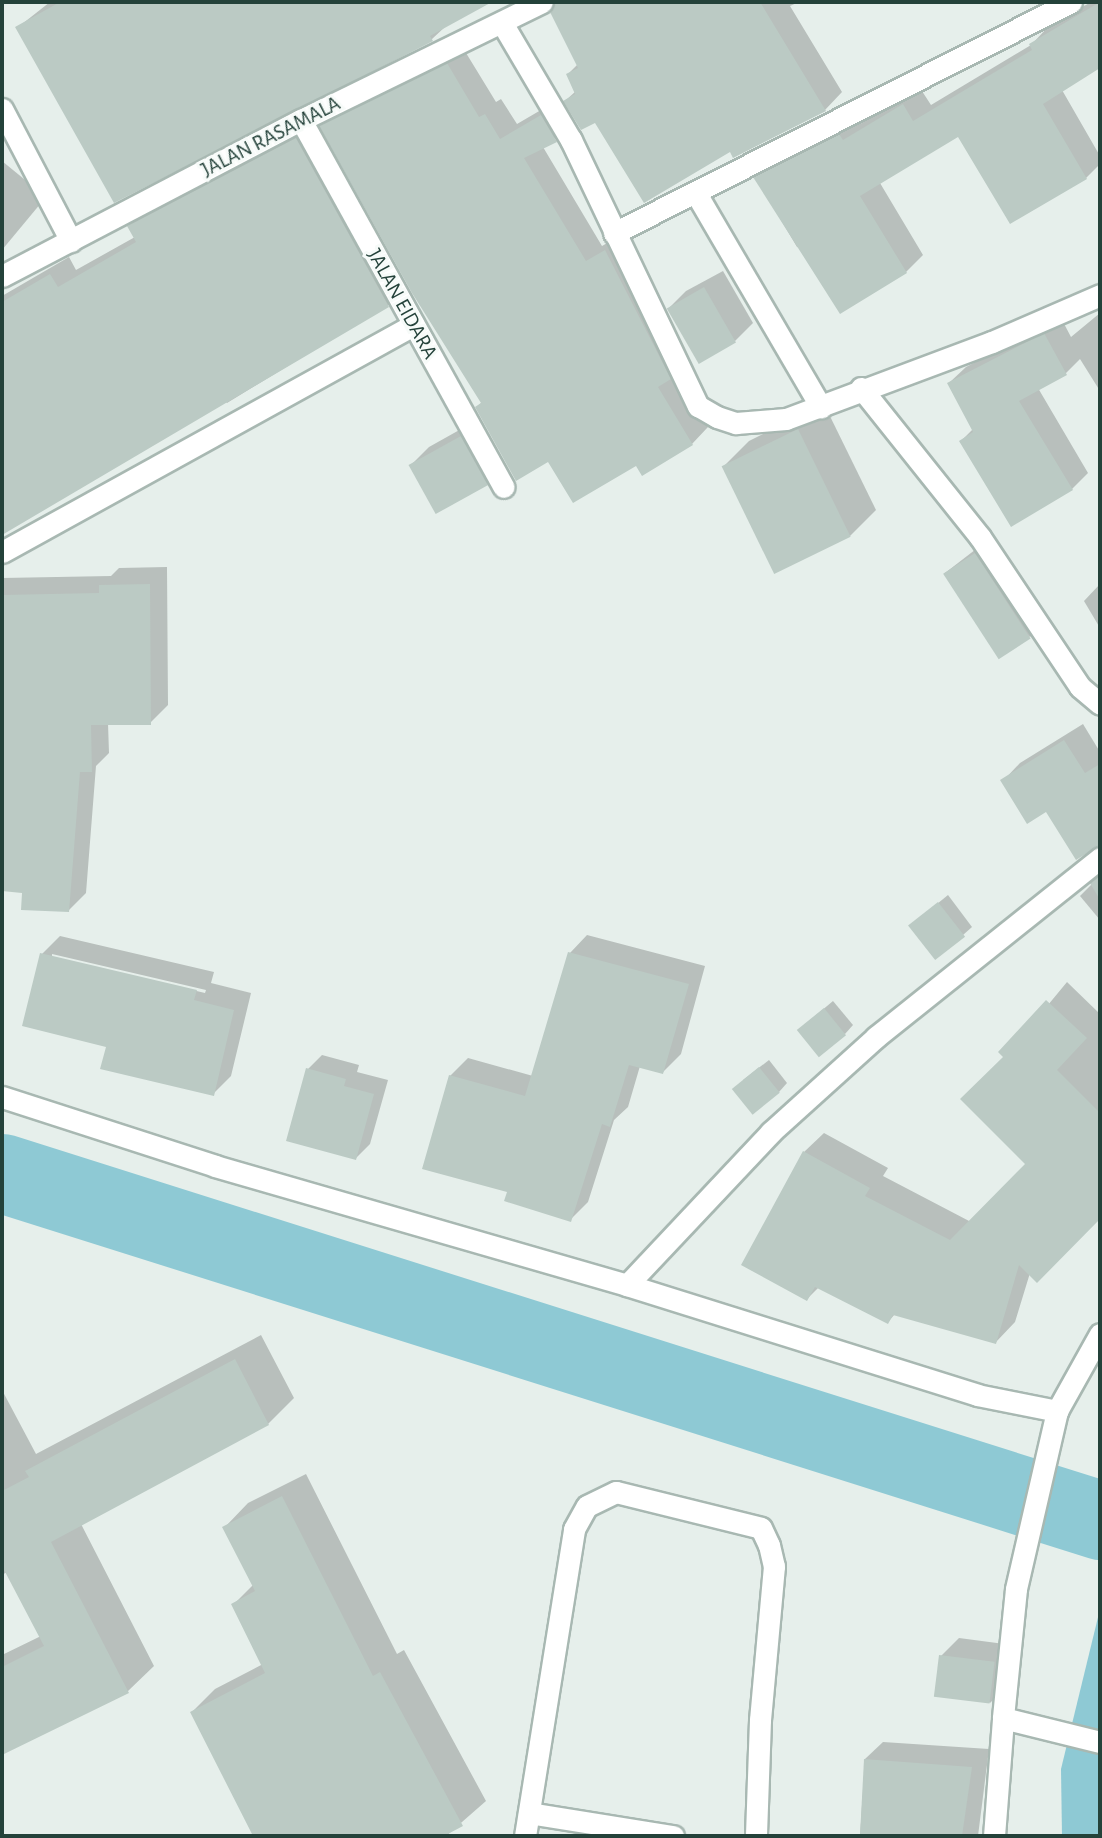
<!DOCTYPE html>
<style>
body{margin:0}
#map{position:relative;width:1102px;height:1838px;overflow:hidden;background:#e6efeb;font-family:"Alegreya Sans",sans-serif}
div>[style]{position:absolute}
.water>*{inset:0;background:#8ec9d4}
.shadow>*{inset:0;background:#0003}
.river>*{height:79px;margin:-39.5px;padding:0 39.5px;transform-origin:39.5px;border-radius:39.5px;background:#8ec9d4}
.building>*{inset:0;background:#bbcac4;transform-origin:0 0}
.roads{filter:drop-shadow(2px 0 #a8b8b2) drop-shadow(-2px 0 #a8b8b2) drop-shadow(0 2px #a8b8b2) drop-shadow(0 -2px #a8b8b2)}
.minor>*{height:21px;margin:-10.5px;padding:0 10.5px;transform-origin:10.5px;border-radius:10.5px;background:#fff}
span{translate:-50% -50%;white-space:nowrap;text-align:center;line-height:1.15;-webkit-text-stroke:6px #f7fbf9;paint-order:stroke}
.street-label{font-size:21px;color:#24423a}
.frame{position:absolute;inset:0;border:4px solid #24423a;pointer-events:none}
</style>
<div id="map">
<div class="water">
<i style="clip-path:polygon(1100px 1609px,1100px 1836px,1062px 1836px,1061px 1769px)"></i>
</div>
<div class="shadow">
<i style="clip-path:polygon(50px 2px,488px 2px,446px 26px,432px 39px,114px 201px,17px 28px)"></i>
<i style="clip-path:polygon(555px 2px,799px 2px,790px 6px,842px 92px,825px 110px,730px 150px,596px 121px,565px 101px,576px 91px,568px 74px,578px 64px,552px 11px)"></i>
<i style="clip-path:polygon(1091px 2px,1100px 2px,1100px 66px,1062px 90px,1100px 156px,1100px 164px,1086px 178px,959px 135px,880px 183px,923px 255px,906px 272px,797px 247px,756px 178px,773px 160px,857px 118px,860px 124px,920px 88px,931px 105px,1031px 45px,1048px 27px)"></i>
<i style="clip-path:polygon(463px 48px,496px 102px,501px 99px,517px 124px,558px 100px,572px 124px,543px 147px,602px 246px,621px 235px,675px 372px,708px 427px,692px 444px,549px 460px,477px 407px,482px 402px,321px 126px,338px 110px)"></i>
<i style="clip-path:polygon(314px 121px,406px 287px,388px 305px,227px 403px,224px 400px,132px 452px,2px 532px,2px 296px,69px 257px,76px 270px,135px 237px,129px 226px,147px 208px)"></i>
<i style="clip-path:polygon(2px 161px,46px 197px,2px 250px)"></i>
<i style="clip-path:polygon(723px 271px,753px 323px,735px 341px,668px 309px,686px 291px)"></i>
<i style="clip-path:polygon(1100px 313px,1100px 391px,1080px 359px,1066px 373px,1038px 388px,1088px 473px,1072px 489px,961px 441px,973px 429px,949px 383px,966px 367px,1061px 318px,1071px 337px)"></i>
<i style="clip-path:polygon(824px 404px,876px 510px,850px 536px,723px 467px,749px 441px)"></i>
<i style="clip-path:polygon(479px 419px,505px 466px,487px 484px,411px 465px,429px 447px)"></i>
<i style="clip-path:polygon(993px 536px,1048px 619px,1030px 637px,945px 573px)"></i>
<i style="clip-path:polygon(167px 567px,168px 705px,150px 723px,108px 723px,109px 753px,96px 766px,86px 893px,68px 911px,24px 891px,2px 890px,2px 578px,111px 576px,119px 568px)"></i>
<i style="clip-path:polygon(1100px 584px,1100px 628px,1084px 601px)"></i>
<i style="clip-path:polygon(1083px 724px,1100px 752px,1100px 844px,1003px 781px,1020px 763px)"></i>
<i style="clip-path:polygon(1100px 876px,1100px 920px,1080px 896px)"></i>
<i style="clip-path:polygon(948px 895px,972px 927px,963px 935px,910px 926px)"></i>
<i style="clip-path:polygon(587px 935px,705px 966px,681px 1054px,663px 1072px,640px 1066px,628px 1107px,614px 1120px,588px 1202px,570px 1220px,509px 1191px,450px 1076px,468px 1058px,533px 1076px,570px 953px)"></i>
<i style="clip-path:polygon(evenodd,60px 936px,214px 972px,211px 983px,251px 993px,231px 1076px,213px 1094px,108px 1046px,42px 954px,60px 936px,52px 954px,206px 990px,205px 993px,52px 957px,52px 954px)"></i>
<i style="clip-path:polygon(1067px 982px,1100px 1014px,1100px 1205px,1030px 1273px,1015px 1322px,996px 1342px,895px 1314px,888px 1322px,819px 1287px,807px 1299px,804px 1152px,824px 1133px,888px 1168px,883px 1176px,971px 1222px,1028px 1164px,1005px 1057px)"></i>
<i style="clip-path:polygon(833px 1001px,853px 1025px,845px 1034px,808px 1022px)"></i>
<i style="clip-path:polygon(322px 1055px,359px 1065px,357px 1072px,388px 1080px,370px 1144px,356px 1158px,308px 1069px)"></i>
<i style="clip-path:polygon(769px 1060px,787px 1083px,779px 1092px,743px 1080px)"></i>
<i style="clip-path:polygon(261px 1335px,294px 1398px,268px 1424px,81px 1524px,154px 1666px,128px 1691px,2px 1753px,2px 1655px,41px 1636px,7px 1572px,2px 1575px,2px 1390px,36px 1454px)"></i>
<i style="clip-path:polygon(306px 1474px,397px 1654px,404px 1650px,486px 1801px,446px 1836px,255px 1836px,192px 1712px,215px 1689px,263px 1664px,233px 1605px,254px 1584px,225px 1527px,248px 1503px)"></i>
<i style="clip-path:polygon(959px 1638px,1012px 1645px,1008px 1685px,990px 1703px,941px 1656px)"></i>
<i style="clip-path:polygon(883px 1742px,989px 1749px,978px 1836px,860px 1836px,865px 1759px)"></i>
</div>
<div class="river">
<i style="left:2px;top:1173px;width:1152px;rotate:17.54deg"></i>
</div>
<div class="building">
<i style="clip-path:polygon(60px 2px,492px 2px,430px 36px,433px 41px,114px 203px,15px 27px)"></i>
<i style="clip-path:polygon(555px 2px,760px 2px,826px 111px,733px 158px,730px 152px,644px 203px,595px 123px,581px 130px,563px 101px,575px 94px,566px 74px,578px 68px,550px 12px)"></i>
<i style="clip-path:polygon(1100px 2px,1100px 68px,1043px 104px,1087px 179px,1010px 224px,958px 137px,860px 196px,907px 273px,840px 314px,753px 177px,839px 134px,843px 140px,903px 104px,913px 121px,1032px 50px,1029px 44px)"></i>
<i style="clip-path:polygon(447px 63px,479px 117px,485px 114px,500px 139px,541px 115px,557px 142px,524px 158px,586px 261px,605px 250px,671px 379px,658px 387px,693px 445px,642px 476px,636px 466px,573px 503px,548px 462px,516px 481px,475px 407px,481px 403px,412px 293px,319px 126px)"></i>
<i style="clip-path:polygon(296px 138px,389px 307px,2px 535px,2px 302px,50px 274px,58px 287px,136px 242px,127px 226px)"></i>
<i style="left:704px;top:287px;width:64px;height:43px;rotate:60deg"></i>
<i style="clip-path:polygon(1044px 333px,1067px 375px,1019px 401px,1073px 490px,1011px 527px,959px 441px,973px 432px,947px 383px)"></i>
<i style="left:798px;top:429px;width:120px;height:85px;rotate:64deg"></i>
<i style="left:461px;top:436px;width:56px;height:60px;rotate:61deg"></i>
<i style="left:975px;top:553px;width:102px;height:38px;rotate:57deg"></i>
<i style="clip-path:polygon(150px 584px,151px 725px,91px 725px,92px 772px,80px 772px,69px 912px,21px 910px,22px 893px,2px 891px,2px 595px,99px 593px,99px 585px)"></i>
<i style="clip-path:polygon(1064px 740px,1085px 773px,1100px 764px,1100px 845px,1076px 860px,1046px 812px,1027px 824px,1000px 780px)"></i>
<i style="clip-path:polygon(1100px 875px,1100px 900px,1090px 883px)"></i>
<i style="left:938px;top:902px;width:44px;height:38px;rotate:52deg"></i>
<i style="clip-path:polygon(568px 952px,689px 984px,663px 1074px,629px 1065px,610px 1127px,602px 1124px,571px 1222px,504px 1201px,507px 1192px,422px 1169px,449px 1075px,525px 1096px)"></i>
<i style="clip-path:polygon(40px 953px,197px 990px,194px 1000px,234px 1010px,214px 1096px,100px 1069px,106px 1047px,22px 1026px)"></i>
<i style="clip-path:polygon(1046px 1000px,1087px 1038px,1057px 1070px,1100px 1113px,1100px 1219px,1037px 1283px,1019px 1265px,996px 1344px,893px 1315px,888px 1324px,815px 1287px,807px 1301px,741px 1265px,803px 1151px,870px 1188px,865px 1196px,950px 1240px,1025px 1164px,960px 1099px,1003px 1057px,998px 1052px)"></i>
<i style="left:824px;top:1008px;width:35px;height:35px;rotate:51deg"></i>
<i style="left:759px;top:1067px;width:33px;height:35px;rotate:51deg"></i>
<i style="clip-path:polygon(306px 1068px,346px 1079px,344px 1086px,374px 1094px,356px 1160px,286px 1141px)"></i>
<i style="clip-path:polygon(235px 1359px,269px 1425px,51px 1542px,129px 1693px,2px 1755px,2px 1667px,44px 1646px,2px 1566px,2px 1491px,29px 1477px,25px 1471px)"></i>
<i style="clip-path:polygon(282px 1496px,373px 1676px,380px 1672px,463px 1826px,444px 1836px,253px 1836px,190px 1712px,265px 1673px,231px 1604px,255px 1591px,222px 1527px)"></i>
<i style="left:939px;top:1655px;width:56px;height:42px;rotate:7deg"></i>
<i style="clip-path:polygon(864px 1759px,972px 1767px,962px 1836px,860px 1836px)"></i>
</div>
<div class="roads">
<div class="minor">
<i style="left:502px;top:23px;width:136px;rotate:59.5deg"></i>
<i style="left:571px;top:140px;width:295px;rotate:64.5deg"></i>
<i style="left:698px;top:406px;width:22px;rotate:30deg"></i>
<i style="left:717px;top:417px;width:20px;rotate:18deg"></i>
<i style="left:736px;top:423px;width:50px;rotate:-4.6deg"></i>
<i style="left:786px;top:419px;width:220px;rotate:-20.5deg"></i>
<i style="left:992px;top:342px;width:118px;rotate:-23.5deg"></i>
<i style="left:2px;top:109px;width:149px;rotate:62.4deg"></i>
<i style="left:301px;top:120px;width:419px;rotate:61.1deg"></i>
<i style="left:697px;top:195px;width:246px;rotate:59.7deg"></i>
<i style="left:614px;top:233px;width:512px;rotate:-26.82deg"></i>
<i style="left:2px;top:276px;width:337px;rotate:-27.6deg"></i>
<i style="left:301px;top:120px;width:268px;rotate:-26.1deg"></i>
<i style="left:861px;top:388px;width:191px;rotate:51.4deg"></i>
<i style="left:980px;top:537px;width:180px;rotate:56.3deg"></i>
<i style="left:1080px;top:687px;width:26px;rotate:40deg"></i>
<i style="left:2px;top:552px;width:470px;rotate:-28.9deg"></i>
<i style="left:2px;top:1097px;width:224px;rotate:17.9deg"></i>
<i style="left:215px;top:1166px;width:429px;rotate:16.1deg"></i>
<i style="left:627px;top:1285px;width:367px;rotate:17.4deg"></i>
<i style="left:977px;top:1395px;width:82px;rotate:11.3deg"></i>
<i style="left:1057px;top:1411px;width:88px;rotate:-60.8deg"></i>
<i style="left:627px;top:1285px;width:210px;rotate:-46.7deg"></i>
<i style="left:771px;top:1132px;width:142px;rotate:-42.1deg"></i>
<i style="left:876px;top:1037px;width:287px;rotate:-38.6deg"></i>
<i style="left:1057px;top:1411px;width:183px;rotate:103deg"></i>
<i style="left:1016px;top:1589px;width:130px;rotate:95.8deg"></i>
<i style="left:1003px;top:1718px;width:100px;rotate:13.9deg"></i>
<i style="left:529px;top:1813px;width:146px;rotate:9.1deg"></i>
<i style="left:525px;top:1836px;width:311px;rotate:-80.9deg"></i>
<i style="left:574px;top:1529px;width:26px;rotate:-61deg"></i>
<i style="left:587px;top:1506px;width:32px;rotate:-26deg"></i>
<i style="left:616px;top:1492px;width:149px;rotate:13.9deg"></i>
<i style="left:761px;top:1528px;width:19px;rotate:65deg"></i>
<i style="left:769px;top:1545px;width:22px;rotate:77deg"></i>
<i style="left:774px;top:1566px;width:155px;rotate:95.2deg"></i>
<i style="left:760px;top:1720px;width:116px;rotate:92deg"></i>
<i style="left:994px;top:1836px;width:118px;rotate:-85.6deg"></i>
</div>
</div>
<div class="street-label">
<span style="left:271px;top:137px;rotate:-27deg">JALAN RASAMALA</span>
<span style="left:402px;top:304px;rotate:61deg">JALAN EIDARA</span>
</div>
<div class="frame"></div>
</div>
